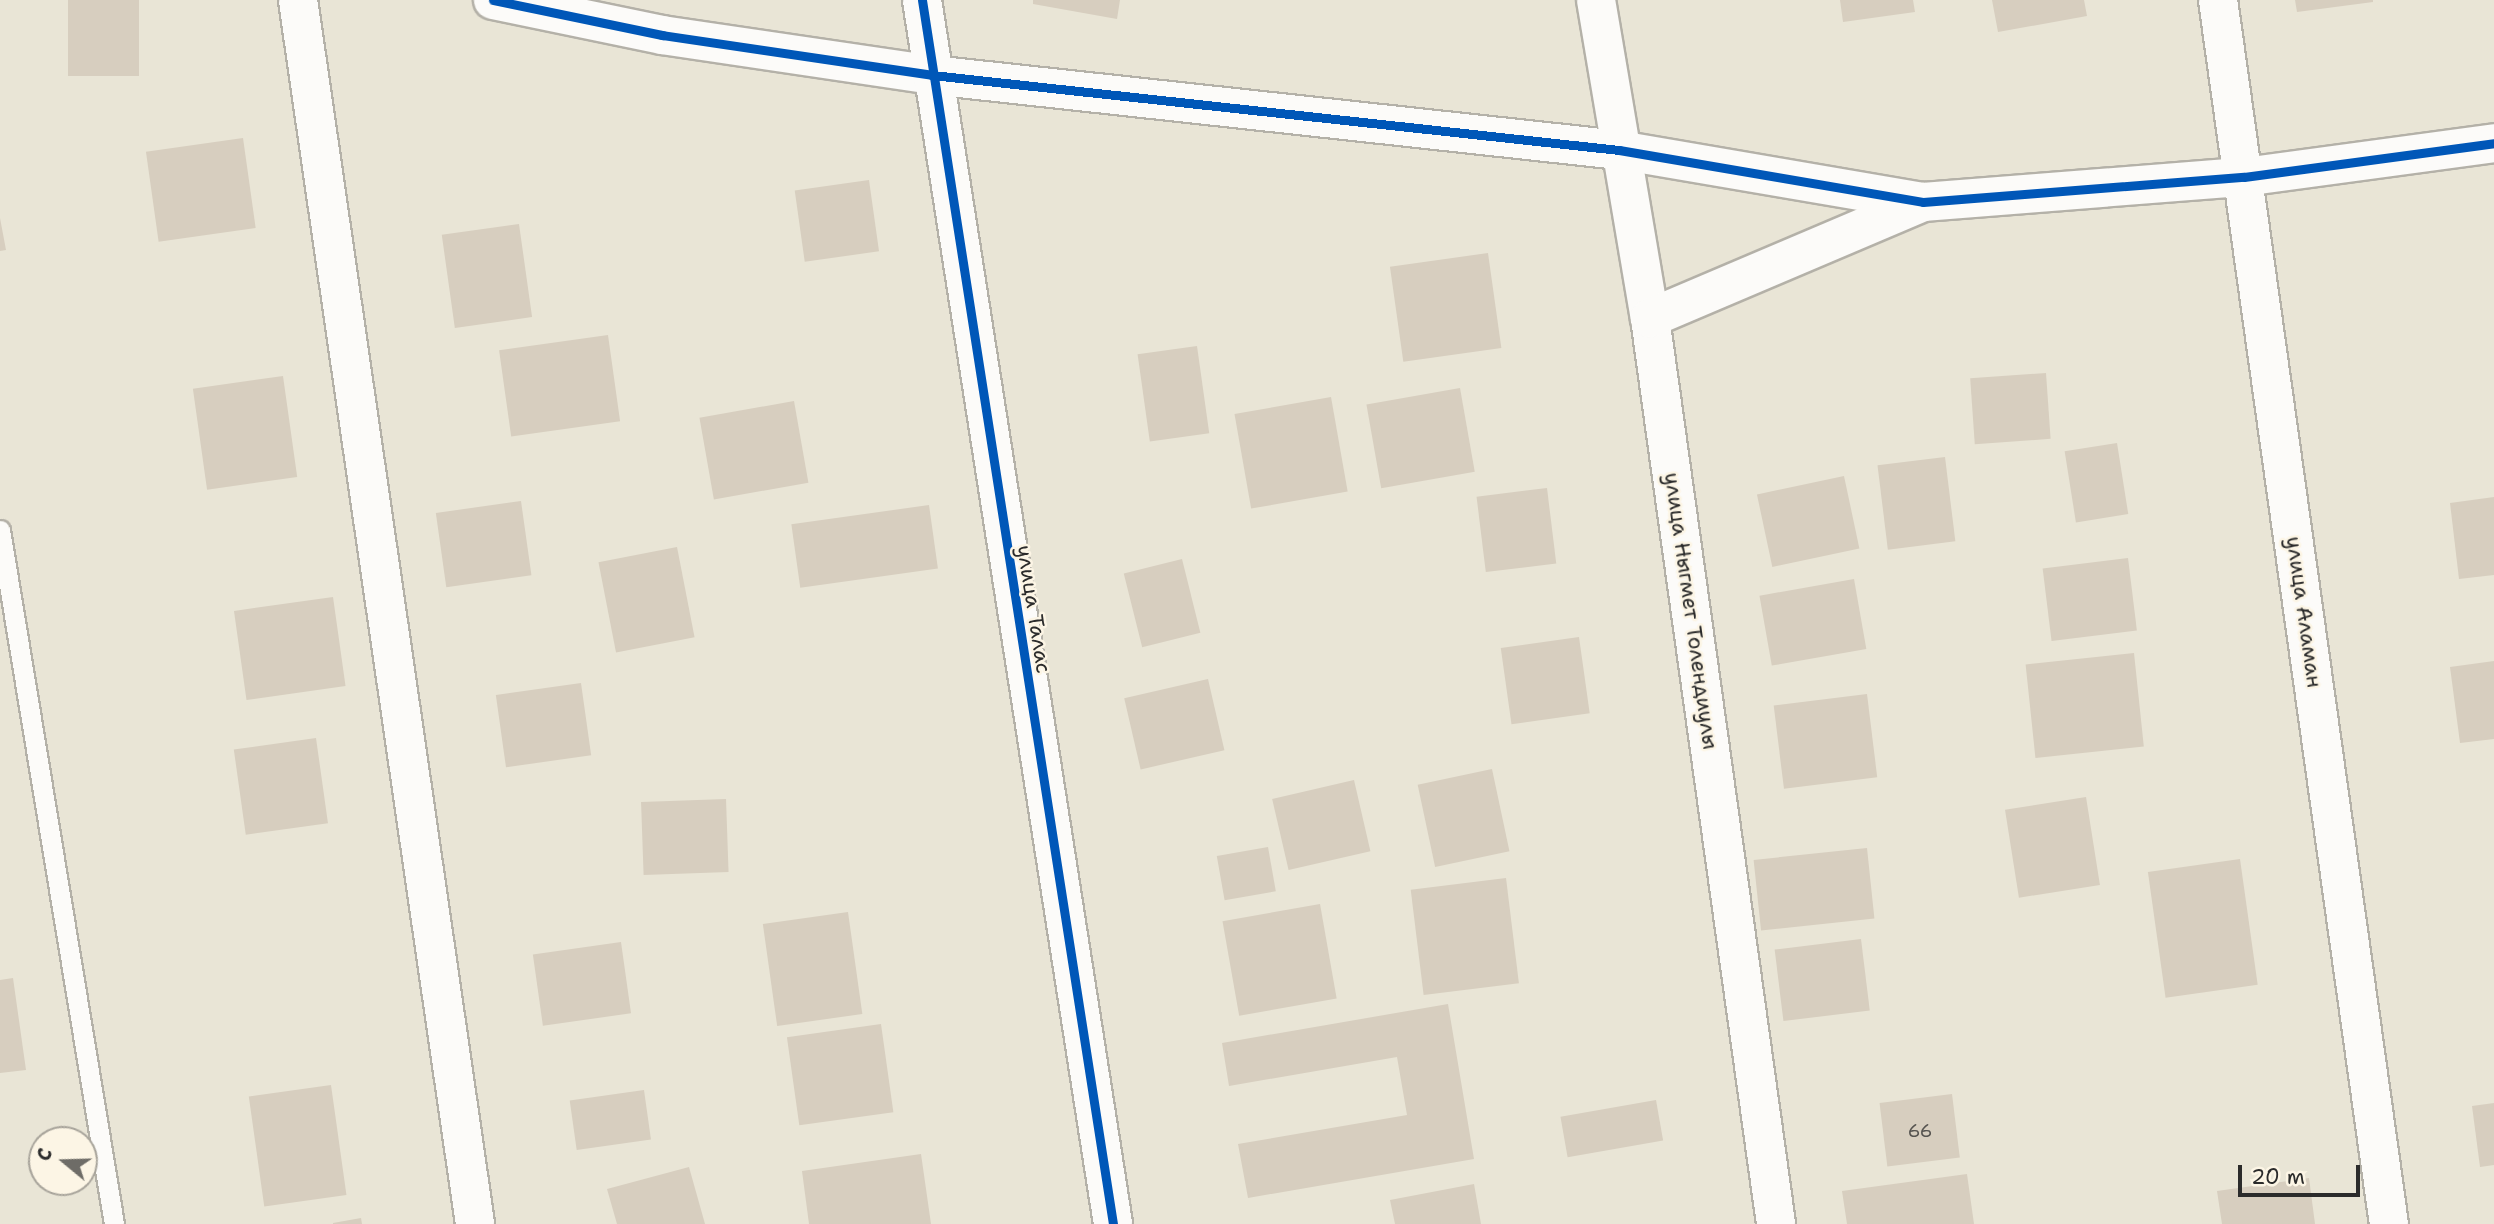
<!DOCTYPE html>
<meta charset="utf-8">
<style>
body{margin:0}
#map{position:relative;width:2494px;height:1224px;overflow:hidden;background:#e9e5d6;font-family:"Shantell Sans",sans-serif}
div>[style]{position:absolute}
.building>*{inset:0;background:#d7cebf;transform-origin:0 0}
.roads{filter:drop-shadow(2px 0 #b4b1a8) drop-shadow(-2px 0 #b4b1a8) drop-shadow(0 2px #b4b1a8) drop-shadow(0 -2px #b4b1a8)}
.service>*{height:19px;margin:-9.5px;padding:0 9.5px;transform-origin:9.5px;border-radius:9.5px;background:#fcfbf9}
.minor>*{height:38px;margin:-19px;padding:0 19px;transform-origin:19px;border-radius:19px;background:#fcfbf9}
.cycleway>*{height:9px;margin:-4.5px;padding:0 4.5px;transform-origin:4.5px;border-radius:4.5px;background:#0057b8}
span{translate:-50% -50%;white-space:nowrap;text-align:center;line-height:1.15;-webkit-text-stroke:5px #fcf5e5;paint-order:stroke}
.number-label{font-size:18px;color:#565450}
.number-label span{-webkit-text-stroke-width:0}
.street-label{font-size:21px;color:#2b2b2b}
.north{position:absolute;left:28px;top:1126px;width:70px;height:70px;box-sizing:border-box;background:#fcf5e5;border:2px solid #a8a49b;border-radius:50%;rotate:289deg;font-size:19px;font-weight:700;line-height:28px;text-align:center;color:#2b2b2b}
.north::after{content:'';display:block;margin:auto;width:24px;height:32px;background:#6e6c67;clip-path:polygon(50% 0,100% 100%,50% 72%,0 100%)}
.scale{position:absolute;left:2238px;top:1165px;width:122px;height:32px;box-sizing:border-box;border:4px solid #2b2b2b;border-top:0;padding-left:9px;font-size:21px;line-height:24px;white-space:nowrap;color:#2b2b2b;-webkit-text-stroke:5px #fcf5e5;paint-order:stroke}
</style>
<div id="map">
<div class="building">
<i style="left:68px;top:0;width:71px;height:76px"></i>
<i style="clip-path:polygon(1033px 0,1120px 0,1117px 19px,1033px 4px)"></i>
<i style="clip-path:polygon(1840px 0,1913px 0,1915px 12px,1843px 22px)"></i>
<i style="clip-path:polygon(1992px 0,2084px 0,2087px 16px,1998px 32px)"></i>
<i style="clip-path:polygon(2295px 0,2373px 0,2373px 2px,2297px 12px)"></i>
<i style="left:243px;top:138px;width:91px;height:98px;rotate:82deg"></i>
<i style="left:869px;top:180px;width:72px;height:75px;rotate:82deg"></i>
<i style="clip-path:polygon(0 218px,6px 250px,0 251px)"></i>
<i style="left:519px;top:224px;width:94px;height:78px;rotate:82deg"></i>
<i style="left:1488px;top:253px;width:96px;height:99px;rotate:82deg"></i>
<i style="left:608px;top:335px;width:87px;height:110px;rotate:82deg"></i>
<i style="left:1197px;top:346px;width:88px;height:60px;rotate:82deg"></i>
<i style="left:2046px;top:373px;width:66px;height:76px;rotate:86deg"></i>
<i style="left:283px;top:376px;width:102px;height:91px;rotate:82deg"></i>
<i style="left:1460px;top:388px;width:85px;height:95px;rotate:80deg"></i>
<i style="left:1331px;top:397px;width:96px;height:98px;rotate:80deg"></i>
<i style="left:794px;top:401px;width:83px;height:96px;rotate:80deg"></i>
<i style="left:2117px;top:443px;width:72px;height:53px;rotate:81deg"></i>
<i style="left:1945px;top:457px;width:85px;height:68px;rotate:83deg"></i>
<i style="left:1844px;top:476px;width:74px;height:89px;rotate:78deg"></i>
<i style="left:1547px;top:488px;width:76px;height:71px;rotate:83deg"></i>
<i style="clip-path:polygon(2494px 497px,2494px 575px,2459px 579px,2450px 503px)"></i>
<i style="left:521px;top:501px;width:75px;height:86px;rotate:82deg"></i>
<i style="left:929px;top:505px;width:64px;height:139px;rotate:82deg"></i>
<i style="left:677px;top:547px;width:92px;height:80px;rotate:79deg"></i>
<i style="left:2128px;top:558px;width:73px;height:86px;rotate:83deg"></i>
<i style="left:1182px;top:559px;width:76px;height:60px;rotate:76deg"></i>
<i style="left:1854px;top:579px;width:71px;height:96px;rotate:80deg"></i>
<i style="left:333px;top:597px;width:90px;height:100px;rotate:82deg"></i>
<i style="left:1579px;top:637px;width:77px;height:79px;rotate:82deg"></i>
<i style="left:2134px;top:653px;width:94px;height:109px;rotate:84deg"></i>
<i style="clip-path:polygon(2494px 661px,2494px 739px,2460px 743px,2450px 667px)"></i>
<i style="left:1208px;top:679px;width:73px;height:86px;rotate:77deg"></i>
<i style="left:581px;top:683px;width:73px;height:86px;rotate:82deg"></i>
<i style="left:1867px;top:694px;width:84px;height:94px;rotate:83deg"></i>
<i style="left:316px;top:738px;width:86px;height:83px;rotate:82deg"></i>
<i style="left:1492px;top:769px;width:84px;height:76px;rotate:78deg"></i>
<i style="left:1354px;top:780px;width:73px;height:84px;rotate:77deg"></i>
<i style="left:2086px;top:797px;width:89px;height:82px;rotate:81deg"></i>
<i style="left:726px;top:799px;width:73px;height:85px;rotate:88deg"></i>
<i style="left:1268px;top:847px;width:45px;height:52px;rotate:80deg"></i>
<i style="left:1867px;top:848px;width:71px;height:114px;rotate:84deg"></i>
<i style="left:2240px;top:859px;width:127px;height:93px;rotate:82deg"></i>
<i style="left:1506px;top:878px;width:106px;height:96px;rotate:83deg"></i>
<i style="left:1320px;top:904px;width:96px;height:99px;rotate:80deg"></i>
<i style="left:848px;top:912px;width:103px;height:86px;rotate:82deg"></i>
<i style="left:1861px;top:939px;width:72px;height:87px;rotate:83deg"></i>
<i style="left:621px;top:942px;width:72px;height:89px;rotate:82deg"></i>
<i style="clip-path:polygon(13px 978px,26px 1070px,0 1073px,0 980px)"></i>
<i style="clip-path:polygon(1448px 1004px,1474px 1159px,1248px 1198px,1238px 1144px,1407px 1115px,1397px 1057px,1229px 1086px,1222px 1043px)"></i>
<i style="left:881px;top:1024px;width:89px;height:95px;rotate:82deg"></i>
<i style="left:331px;top:1085px;width:111px;height:83px;rotate:82deg"></i>
<i style="left:644px;top:1090px;width:50px;height:75px;rotate:82deg"></i>
<i style="left:1952px;top:1094px;width:64px;height:73px;rotate:83deg"></i>
<i style="left:1656px;top:1100px;width:41px;height:97px;rotate:80deg"></i>
<i style="clip-path:polygon(2494px 1103px,2494px 1165px,2480px 1167px,2472px 1106px)"></i>
<i style="clip-path:polygon(921px 1154px,931px 1224px,809px 1224px,802px 1171px)"></i>
<i style="clip-path:polygon(689px 1167px,705px 1224px,617px 1224px,607px 1189px)"></i>
<i style="clip-path:polygon(1967px 1174px,1974px 1224px,1847px 1224px,1842px 1191px)"></i>
<i style="clip-path:polygon(2309px 1178px,2315px 1224px,2222px 1224px,2217px 1191px)"></i>
<i style="clip-path:polygon(1474px 1184px,1481px 1224px,1395px 1224px,1390px 1200px)"></i>
<i style="clip-path:polygon(361px 1218px,362px 1224px,333px 1224px,333px 1223px)"></i>
</div>
<div class="roads">
<div class="service">
<i style="left:0;top:530px;width:703px;rotate:80.67deg"></i>
</div>
<div class="minor">
<i style="left:298px;top:0;width:1237px;rotate:81.77deg"></i>
<i style="left:493px;top:0;width:173px;rotate:11.7deg"></i>
<i style="left:662px;top:35px;width:273px;rotate:8.4deg"></i>
<i style="left:932px;top:75px;width:691px;rotate:6.23deg"></i>
<i style="left:1619px;top:150px;width:308px;rotate:9.7deg"></i>
<i style="left:1923px;top:202px;width:322px;rotate:-4.5deg"></i>
<i style="left:2244px;top:177px;width:252px;rotate:-7.7deg"></i>
<i style="left:922px;top:0;width:1239px;rotate:81.13deg"></i>
<i style="left:1596px;top:0;width:323px;rotate:80.4deg"></i>
<i style="left:1650px;top:318px;width:915px;rotate:82.08deg"></i>
<i style="left:2218px;top:0;width:1236px;rotate:82.05deg"></i>
<i style="left:1650px;top:318px;width:297px;rotate:-23deg"></i>
</div>
</div>
<div class="cycleway">
<i style="left:493px;top:0;width:173px;rotate:11.7deg"></i>
<i style="left:662px;top:35px;width:273px;rotate:8.4deg"></i>
<i style="left:932px;top:75px;width:691px;rotate:6.23deg"></i>
<i style="left:1619px;top:150px;width:308px;rotate:9.7deg"></i>
<i style="left:1923px;top:202px;width:322px;rotate:-4.5deg"></i>
<i style="left:2244px;top:177px;width:252px;rotate:-7.7deg"></i>
<i style="left:922px;top:0;width:1239px;rotate:81.13deg"></i>
</div>
<div class="number-label">
<span style="left:1920px;top:1131px">66</span>
</div>
<div class="street-label">
<span style="left:1034px;top:609px;rotate:81deg">улица Талас</span>
<span style="left:1691px;top:611px;rotate:82deg">улица Ныгмет Толендиулы</span>
<span style="left:2304px;top:612px;rotate:82deg">улица Аламан</span>
</div>
<div class="north">С</div>
<div class="scale">20 m</div>
</div>
